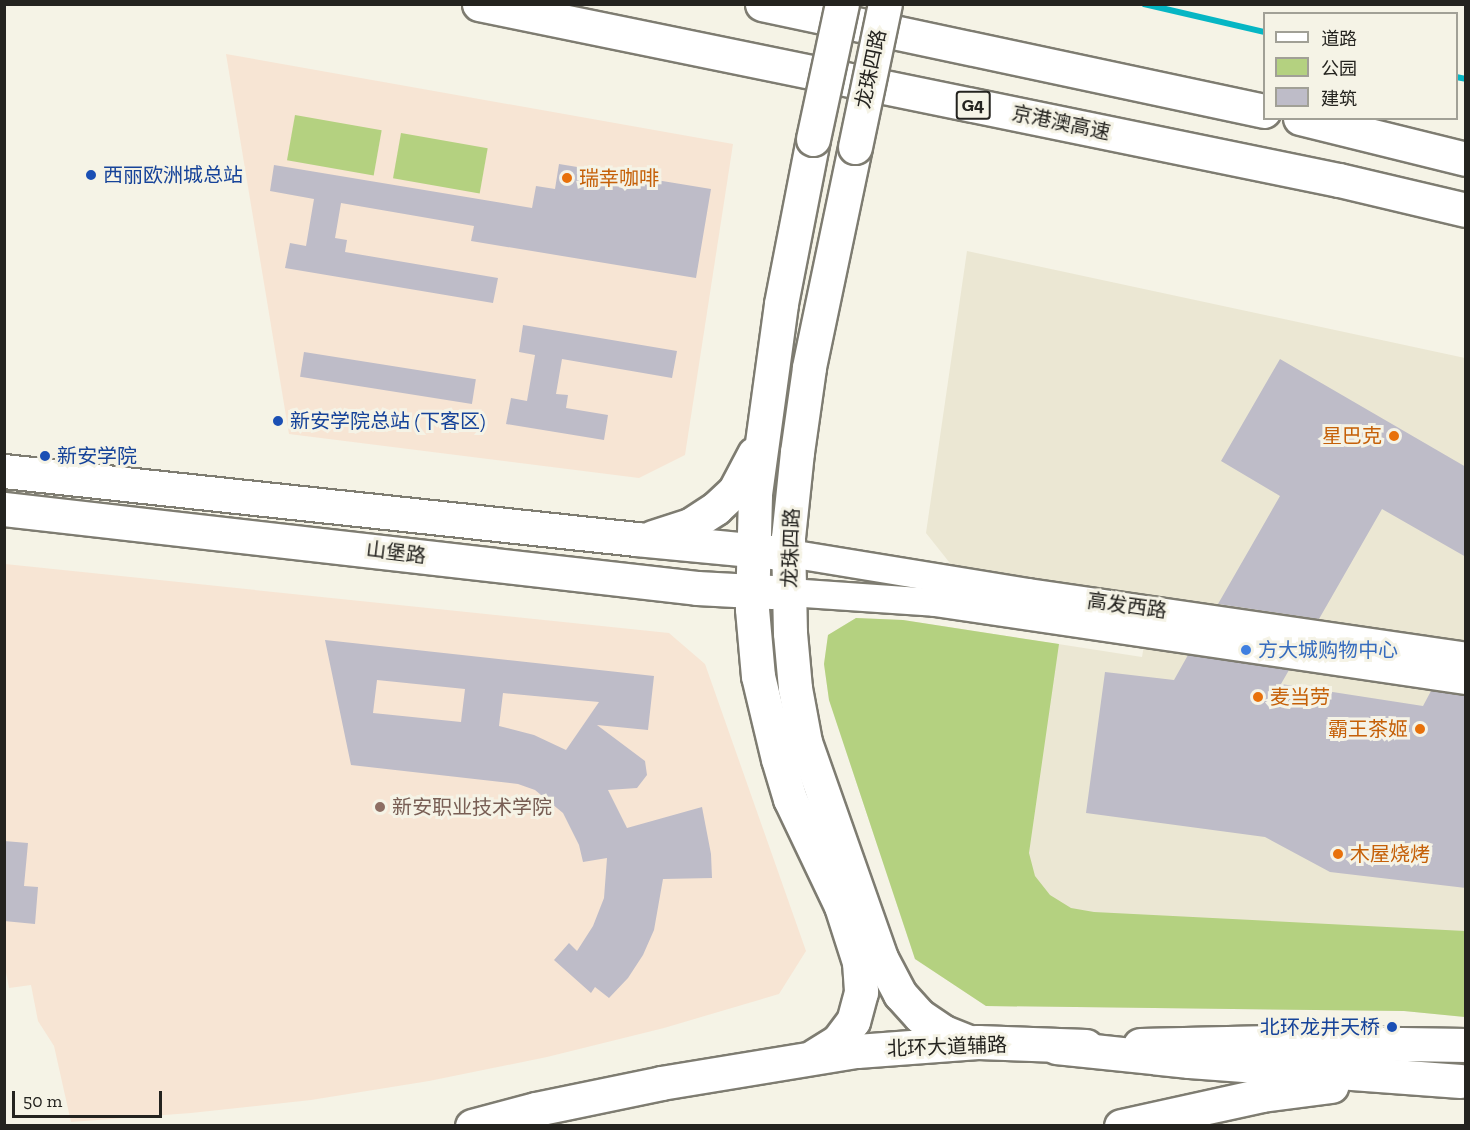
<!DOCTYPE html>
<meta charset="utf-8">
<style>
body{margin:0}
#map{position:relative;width:1470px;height:1130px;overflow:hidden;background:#f5f3e6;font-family:"Zilla Slab","Noto Sans SC",serif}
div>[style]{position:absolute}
.built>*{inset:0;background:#ebe7d3}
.education>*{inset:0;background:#f7e5d4}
.green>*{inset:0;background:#b4d180;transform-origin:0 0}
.stream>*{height:6px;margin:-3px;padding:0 3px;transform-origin:3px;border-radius:3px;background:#06b6c4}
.building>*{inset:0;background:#bebcc8;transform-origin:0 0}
.roads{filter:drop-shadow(2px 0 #7e7c71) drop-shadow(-2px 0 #7e7c71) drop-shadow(0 2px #7e7c71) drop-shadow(0 -2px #7e7c71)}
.minor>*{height:27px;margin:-13.5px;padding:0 13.5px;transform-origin:13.5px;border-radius:13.5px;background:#fff}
.major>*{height:33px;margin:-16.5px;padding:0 16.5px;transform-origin:16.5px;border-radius:16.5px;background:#fff}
.highway>*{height:33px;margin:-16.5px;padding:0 16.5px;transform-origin:16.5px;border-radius:16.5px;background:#fff}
.bridges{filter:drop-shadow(2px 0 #7e7c71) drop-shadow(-2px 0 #7e7c71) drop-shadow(0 2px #7e7c71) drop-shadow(0 -2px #7e7c71)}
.major-bridge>*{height:33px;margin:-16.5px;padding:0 16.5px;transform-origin:16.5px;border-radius:16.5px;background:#fff}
.dots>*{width:16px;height:16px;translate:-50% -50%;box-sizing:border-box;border:3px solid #f5f3e6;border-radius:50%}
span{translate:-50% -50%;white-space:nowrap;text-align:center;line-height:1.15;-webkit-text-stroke:6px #f5f3e6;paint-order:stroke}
.shield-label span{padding:2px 4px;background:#f5f3e6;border:2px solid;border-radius:4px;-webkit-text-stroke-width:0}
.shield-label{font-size:18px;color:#24231f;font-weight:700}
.street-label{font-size:20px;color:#24231f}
.transit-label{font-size:20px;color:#164399}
.left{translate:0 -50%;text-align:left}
.right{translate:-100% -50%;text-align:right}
.food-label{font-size:20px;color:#c56008}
.shop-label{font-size:20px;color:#366cbe}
.education-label{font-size:20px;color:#785e54}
.frame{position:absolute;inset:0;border:6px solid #24231f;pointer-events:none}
.legend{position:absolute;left:1263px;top:12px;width:195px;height:108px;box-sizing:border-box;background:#f5f3e6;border:2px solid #a1a096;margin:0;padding:8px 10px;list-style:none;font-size:18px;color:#24231f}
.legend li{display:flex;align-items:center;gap:12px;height:30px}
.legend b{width:30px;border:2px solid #a1a096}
.scale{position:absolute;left:12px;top:1091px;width:150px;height:27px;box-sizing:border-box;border:3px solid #24231f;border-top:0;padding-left:8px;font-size:18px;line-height:21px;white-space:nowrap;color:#24231f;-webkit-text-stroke:4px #f5f3e6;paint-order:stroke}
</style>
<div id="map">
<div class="built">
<i style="clip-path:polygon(967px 251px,1465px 358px,1465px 1017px,1404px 1011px,986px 1006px,915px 959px,829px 700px,824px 664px,828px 635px,856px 618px,903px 620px,1142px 657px,1151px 604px,957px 572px,926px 533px)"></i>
</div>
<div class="education">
<i style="clip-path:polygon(226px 54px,733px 144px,685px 455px,639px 478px,289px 434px)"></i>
<i style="clip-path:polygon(5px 564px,669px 633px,705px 664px,806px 951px,779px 994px,664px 1028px,547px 1057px,429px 1081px,311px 1100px,191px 1113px,71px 1122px,54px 1046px,38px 1021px,31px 985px,9px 988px,5px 967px)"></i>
</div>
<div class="green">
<i style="left:295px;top:115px;width:88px;height:46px;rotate:10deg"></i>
<i style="left:401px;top:133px;width:88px;height:46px;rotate:10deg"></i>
<i style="clip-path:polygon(856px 618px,903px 620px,1059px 644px,1029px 853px,1035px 876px,1050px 895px,1071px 908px,1094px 912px,1465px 931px,1465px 1017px,1404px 1011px,986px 1006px,915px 959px,829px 700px,824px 664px,828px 635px)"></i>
</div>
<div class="stream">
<i style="left:1144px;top:4px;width:123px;rotate:13.1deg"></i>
<i style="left:1456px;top:77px;width:10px;rotate:11deg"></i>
</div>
<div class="building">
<i style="clip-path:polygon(559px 164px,711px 189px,696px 278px,471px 241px,474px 226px,341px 203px,335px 238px,347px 240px,345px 252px,498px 278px,493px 303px,285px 268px,290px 243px,306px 246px,314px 199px,270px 191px,274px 165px,532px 208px,536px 186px,555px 189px)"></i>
<i style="clip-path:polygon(523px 325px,677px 351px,672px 378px,562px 359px,556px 394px,568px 395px,566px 408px,608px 415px,604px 440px,506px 424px,511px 398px,527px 401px,535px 355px,519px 352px)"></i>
<i style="left:304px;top:352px;width:174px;height:25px;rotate:9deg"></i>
<i style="clip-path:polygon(1280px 359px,1466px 467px,1466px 557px,1382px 509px,1319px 619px,1218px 604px,1280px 496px,1221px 461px)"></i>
<i style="clip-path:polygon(evenodd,325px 640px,654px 676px,648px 730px,597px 725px,645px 761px,647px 775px,637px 788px,608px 790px,627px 828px,702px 807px,711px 854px,712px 878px,663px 879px,654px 930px,643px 955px,628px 978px,609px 998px,595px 987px,591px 993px,554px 960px,569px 943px,577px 951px,593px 926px,604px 898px,607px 858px,583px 862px,579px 845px,563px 813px,535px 790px,518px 784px,351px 765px,325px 640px,377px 680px,465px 689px,461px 722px,373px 713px,377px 680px,325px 640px,503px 693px,599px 702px,566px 750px,534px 735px,499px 726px,503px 693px)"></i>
<i style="clip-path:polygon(1188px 655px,1289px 670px,1281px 684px,1423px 706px,1431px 691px,1466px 695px,1466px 888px,1330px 872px,1265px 837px,1086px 813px,1105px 672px,1174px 680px)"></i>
<i style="clip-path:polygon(4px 841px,28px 843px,24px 886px,38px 887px,35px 924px,4px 921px)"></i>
</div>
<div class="roads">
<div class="minor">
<i style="left:789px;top:553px;width:242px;rotate:9.3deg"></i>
<i style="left:1028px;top:592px;width:443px;rotate:8.3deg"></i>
<i style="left:789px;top:592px;width:145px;rotate:3.9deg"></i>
<i style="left:934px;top:602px;width:538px;rotate:8.34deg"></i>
</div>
<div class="major">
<i style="left:813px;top:139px;width:168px;rotate:101deg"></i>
<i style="left:781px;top:304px;width:193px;rotate:97.8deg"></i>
<i style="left:755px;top:495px;width:114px;rotate:91.5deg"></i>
<i style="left:752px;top:609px;width:67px;rotate:84.9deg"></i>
<i style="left:758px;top:676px;width:85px;rotate:76.5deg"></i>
<i style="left:778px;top:759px;width:42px;rotate:73.3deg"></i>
<i style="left:790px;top:799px;width:119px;rotate:64.5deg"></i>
<i style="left:841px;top:906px;width:59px;rotate:72.2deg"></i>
<i style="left:859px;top:962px;width:30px;rotate:86deg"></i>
<i style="left:861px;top:992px;width:30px;rotate:105deg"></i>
<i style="left:853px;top:1021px;width:25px;rotate:127deg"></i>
<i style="left:838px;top:1041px;width:28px;rotate:148deg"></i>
<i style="left:855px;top:147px;width:226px;rotate:101.8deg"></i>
<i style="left:809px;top:368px;width:85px;rotate:98.1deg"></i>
<i style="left:797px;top:452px;width:86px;rotate:96deg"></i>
<i style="left:788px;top:538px;width:95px;rotate:88.8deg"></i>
<i style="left:790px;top:633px;width:55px;rotate:84.8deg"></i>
<i style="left:795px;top:688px;width:55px;rotate:79.5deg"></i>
<i style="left:805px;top:742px;width:229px;rotate:70.6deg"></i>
<i style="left:881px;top:958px;width:41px;rotate:62.2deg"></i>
<i style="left:900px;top:994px;width:30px;rotate:48deg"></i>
<i style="left:920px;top:1016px;width:29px;rotate:34deg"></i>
<i style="left:944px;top:1032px;width:27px;rotate:22deg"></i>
<i style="left:4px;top:471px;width:636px;rotate:6.14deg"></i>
<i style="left:636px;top:539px;width:137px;rotate:5.5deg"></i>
<i style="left:4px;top:509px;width:697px;rotate:6.5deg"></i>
<i style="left:697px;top:588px;width:75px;rotate:3.1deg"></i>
<i style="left:653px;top:537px;width:39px;rotate:-18deg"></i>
<i style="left:690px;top:525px;width:31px;rotate:-33deg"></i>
<i style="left:716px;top:508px;width:26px;rotate:-43deg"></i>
<i style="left:735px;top:490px;width:41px;rotate:-62.2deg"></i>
<i style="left:1140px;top:1045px;width:131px;rotate:-1.3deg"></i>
<i style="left:1271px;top:1042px;width:195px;rotate:0.9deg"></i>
<i style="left:472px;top:1126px;width:66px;rotate:-14.9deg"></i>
<i style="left:536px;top:1109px;width:128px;rotate:-11.7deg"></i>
<i style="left:661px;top:1083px;width:199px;rotate:-9.3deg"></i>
<i style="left:857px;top:1051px;width:121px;rotate:-4.3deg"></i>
<i style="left:978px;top:1042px;width:108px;rotate:2.1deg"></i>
</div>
<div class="highway">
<i style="left:479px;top:4px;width:878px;rotate:11.57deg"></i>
<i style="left:1339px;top:180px;width:130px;rotate:13.3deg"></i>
<i style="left:762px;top:4px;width:513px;rotate:12.03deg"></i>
<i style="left:1300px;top:118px;width:171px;rotate:13.9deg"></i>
<i style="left:1056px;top:1047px;width:134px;rotate:6deg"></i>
<i style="left:1189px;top:1061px;width:272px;rotate:4.2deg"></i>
<i style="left:1121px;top:1126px;width:144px;rotate:-12.4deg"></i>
<i style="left:1262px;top:1095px;width:70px;rotate:-7.4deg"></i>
</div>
</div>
<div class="bridges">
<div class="major-bridge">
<i style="left:813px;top:139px;width:138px;rotate:-77.9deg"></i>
<i style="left:855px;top:147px;width:146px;rotate:-78.2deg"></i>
</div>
</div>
<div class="dots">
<i style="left:91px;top:175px;background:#1a4fb4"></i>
<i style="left:567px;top:178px;background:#e8710a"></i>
<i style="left:278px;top:421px;background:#1a4fb4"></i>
<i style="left:1394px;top:436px;background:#e8710a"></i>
<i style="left:45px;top:456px;background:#1a4fb4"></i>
<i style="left:1246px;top:650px;background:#3f7fe0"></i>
<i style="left:1258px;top:697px;background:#e8710a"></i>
<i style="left:1420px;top:729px;background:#e8710a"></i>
<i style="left:380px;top:807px;background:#8d6e63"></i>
<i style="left:1338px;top:854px;background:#e8710a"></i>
<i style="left:1392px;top:1027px;background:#1a4fb4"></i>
</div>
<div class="shield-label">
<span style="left:973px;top:105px">G4</span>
</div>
<div class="street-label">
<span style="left:871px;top:69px;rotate:-78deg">龙珠四路</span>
<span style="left:1061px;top:123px;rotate:12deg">京港澳高速</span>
<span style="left:791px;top:548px;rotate:-88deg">龙珠四路</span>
<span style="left:396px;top:553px;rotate:7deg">山堡路</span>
<span style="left:1127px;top:606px;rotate:8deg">高发西路</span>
<span style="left:947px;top:1047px;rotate:-2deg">北环大道辅路</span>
</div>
<div class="transit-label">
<span class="left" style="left:103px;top:175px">西丽欧洲城总站</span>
<span class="left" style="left:290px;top:421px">新安学院总站 (下客区)</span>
<span class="left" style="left:57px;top:456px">新安学院</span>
<span class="right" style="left:1380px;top:1027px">北环龙井天桥</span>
</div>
<div class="food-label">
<span class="left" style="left:579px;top:178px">瑞幸咖啡</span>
<span class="right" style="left:1382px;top:436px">星巴克</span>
<span class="left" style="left:1270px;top:697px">麦当劳</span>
<span class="right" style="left:1408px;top:729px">霸王茶姬</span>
<span class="left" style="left:1350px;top:854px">木屋烧烤</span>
</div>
<div class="shop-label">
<span class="left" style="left:1258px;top:650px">方大城购物中心</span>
</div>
<div class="education-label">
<span class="left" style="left:392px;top:807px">新安职业技术学院</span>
</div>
<div class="frame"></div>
<ul class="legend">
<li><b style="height:8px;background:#fff"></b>道路</li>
<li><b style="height:16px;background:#b4d180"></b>公园</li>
<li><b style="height:16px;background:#bebcc8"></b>建筑</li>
</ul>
<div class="scale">50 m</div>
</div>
